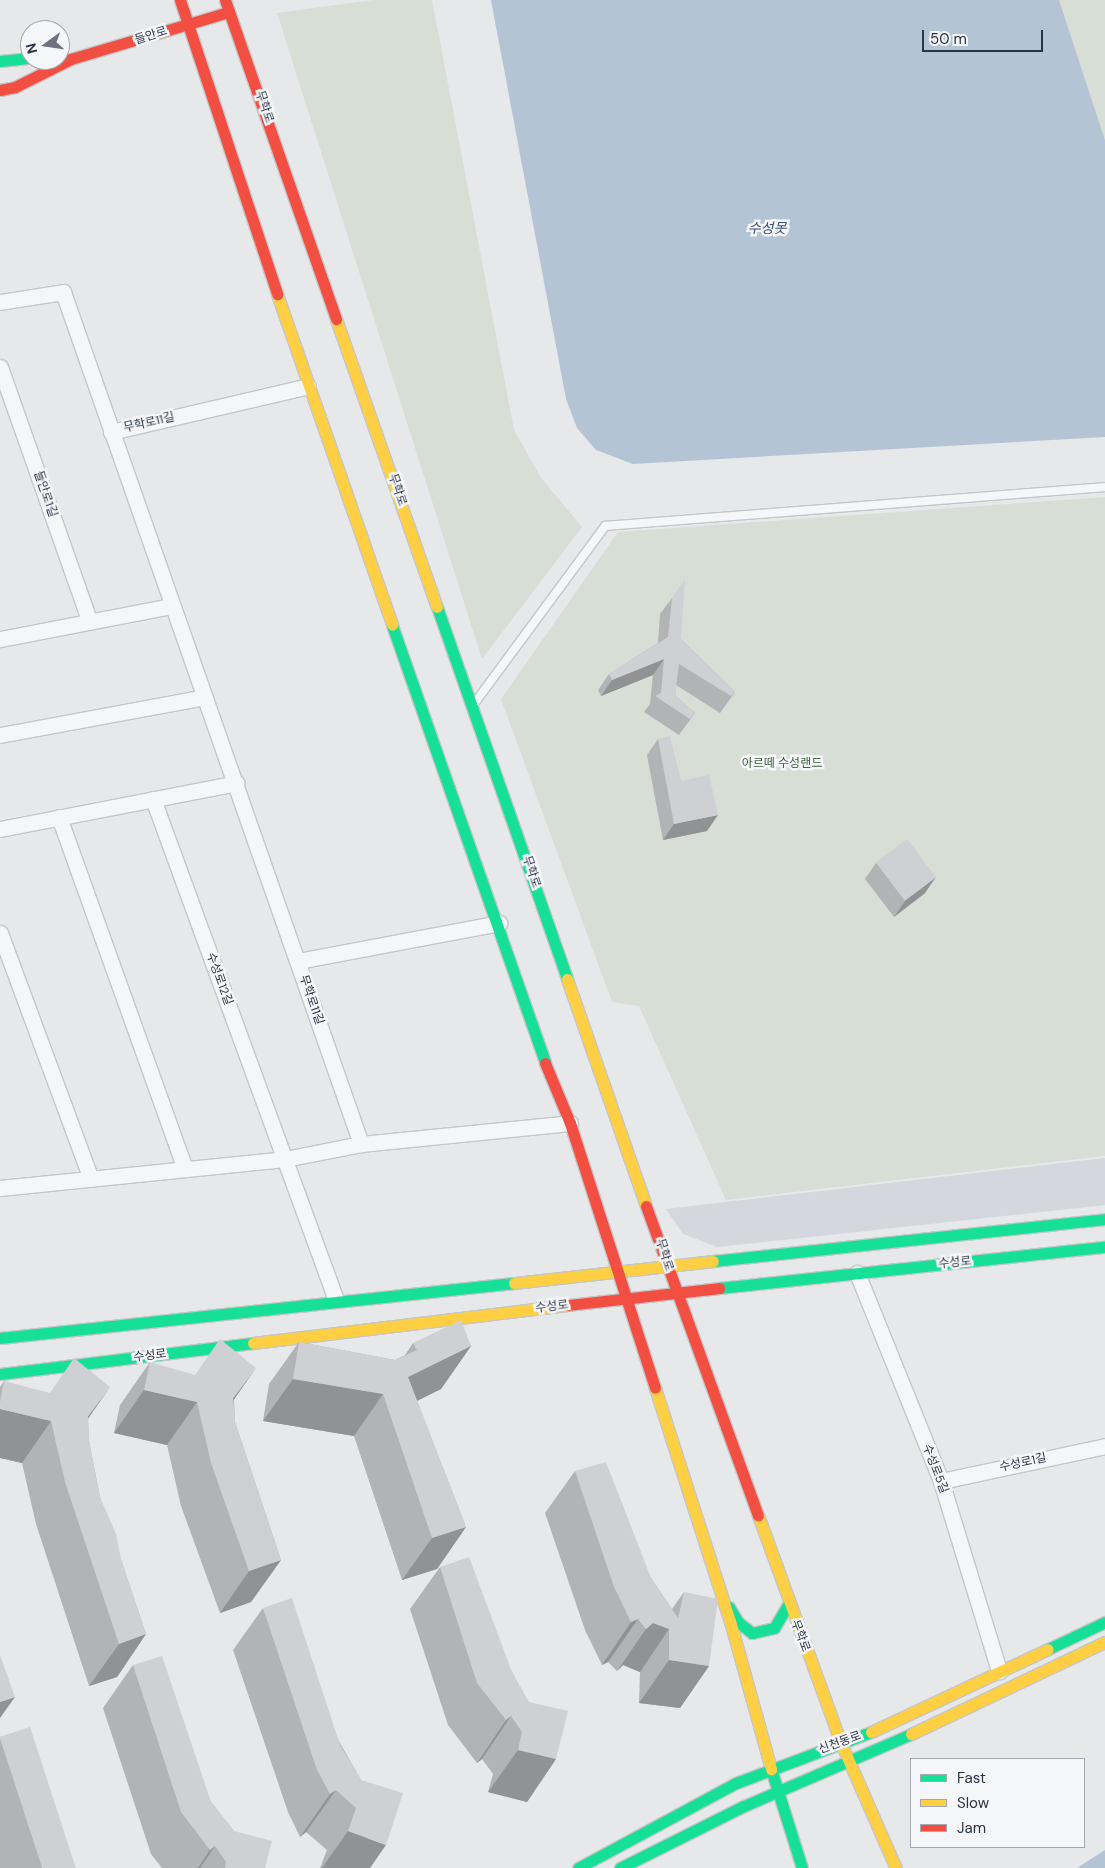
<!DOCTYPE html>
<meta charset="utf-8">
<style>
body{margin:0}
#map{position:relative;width:1105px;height:1868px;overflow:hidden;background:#e6e8ea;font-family:"DM Sans","Noto Sans KR",sans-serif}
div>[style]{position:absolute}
.built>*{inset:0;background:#d4d7dd}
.green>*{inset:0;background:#d6ded6}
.water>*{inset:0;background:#b4c4d5}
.roads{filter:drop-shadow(1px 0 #c4c6c8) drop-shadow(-1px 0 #c4c6c8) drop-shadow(0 1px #c4c6c8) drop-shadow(0 -1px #c4c6c8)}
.lane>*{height:8px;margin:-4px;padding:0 4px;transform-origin:4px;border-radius:4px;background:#f5f6f7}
.street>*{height:15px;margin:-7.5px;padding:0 7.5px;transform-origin:7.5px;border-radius:7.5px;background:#f5f6f7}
.fast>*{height:11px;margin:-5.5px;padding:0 5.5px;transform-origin:5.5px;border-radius:5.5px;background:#16e098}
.slow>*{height:11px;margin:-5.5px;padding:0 5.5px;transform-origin:5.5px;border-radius:5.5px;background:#ffcf43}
.jam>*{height:11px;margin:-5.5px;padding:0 5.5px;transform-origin:5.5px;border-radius:5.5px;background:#f24e42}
.wall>*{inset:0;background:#b1b3b5}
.shaded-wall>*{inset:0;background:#909294}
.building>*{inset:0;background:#ced0d3;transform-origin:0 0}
span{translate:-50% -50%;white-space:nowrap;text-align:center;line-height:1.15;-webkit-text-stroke:5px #f4f6f9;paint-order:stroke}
.street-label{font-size:12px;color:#2b3445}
.park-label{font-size:12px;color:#3f6138}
.water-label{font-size:14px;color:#34527a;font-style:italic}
.legend{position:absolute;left:910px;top:1758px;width:175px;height:90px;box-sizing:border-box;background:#f4f6f9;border:1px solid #a4a8b1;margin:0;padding:6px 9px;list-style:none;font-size:15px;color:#2b3445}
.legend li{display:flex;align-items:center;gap:10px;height:25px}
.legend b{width:25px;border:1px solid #a4a8b1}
.north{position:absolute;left:20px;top:20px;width:50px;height:50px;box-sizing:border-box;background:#f4f6f9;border:1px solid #a4a8b1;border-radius:50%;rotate:256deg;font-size:14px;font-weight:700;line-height:20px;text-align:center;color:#2b3445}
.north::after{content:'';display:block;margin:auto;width:18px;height:22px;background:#6c737f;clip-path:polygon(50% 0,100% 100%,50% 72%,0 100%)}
.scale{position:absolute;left:922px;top:30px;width:121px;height:22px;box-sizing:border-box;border:2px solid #2b3445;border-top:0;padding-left:6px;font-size:15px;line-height:18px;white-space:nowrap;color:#2b3445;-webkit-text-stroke:4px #f4f6f9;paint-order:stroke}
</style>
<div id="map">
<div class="built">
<i style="clip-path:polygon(1105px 1158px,1105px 1205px,717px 1247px,683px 1234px,666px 1209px)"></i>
</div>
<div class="green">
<i style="clip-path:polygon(373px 0,432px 0,514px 430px,541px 478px,582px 527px,482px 659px,277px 13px)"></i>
<i style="clip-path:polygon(1059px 0,1105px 0,1105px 140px)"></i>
<i style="clip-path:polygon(1105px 497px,1105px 1156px,726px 1200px,639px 1006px,612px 1002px,501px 699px,618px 532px)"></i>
</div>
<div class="water">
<i style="clip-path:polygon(491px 0,1059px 0,1105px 140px,1105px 437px,633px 464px,596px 450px,577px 428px,566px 399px)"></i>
<i style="clip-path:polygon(1105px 1850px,1105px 1868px,1077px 1868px)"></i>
</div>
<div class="roads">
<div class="lane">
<i style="left:474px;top:704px;width:221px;rotate:-53.6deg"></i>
<i style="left:605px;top:526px;width:502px;rotate:-4.46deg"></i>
</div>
<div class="street">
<i style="left:0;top:302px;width:64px;rotate:-9deg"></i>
<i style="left:63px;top:292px;width:903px;rotate:70.72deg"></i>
<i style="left:0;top:367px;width:270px;rotate:70.6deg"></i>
<i style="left:111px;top:432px;width:202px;rotate:-13.1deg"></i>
<i style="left:0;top:639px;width:174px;rotate:-10.9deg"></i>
<i style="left:0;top:735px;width:208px;rotate:-10.5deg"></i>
<i style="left:153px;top:799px;width:533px;rotate:69.93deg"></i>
<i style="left:59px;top:817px;width:374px;rotate:70.3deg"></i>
<i style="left:0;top:829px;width:241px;rotate:-11deg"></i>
<i style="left:0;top:933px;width:262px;rotate:69.7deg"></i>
<i style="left:298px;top:961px;width:205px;rotate:-10.7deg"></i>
<i style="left:0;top:1188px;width:286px;rotate:-5.8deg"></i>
<i style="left:285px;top:1159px;width:77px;rotate:-11.2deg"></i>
<i style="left:361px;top:1144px;width:210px;rotate:-5.7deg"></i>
<i style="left:857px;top:1273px;width:224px;rotate:68deg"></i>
<i style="left:941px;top:1481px;width:199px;rotate:73deg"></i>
<i style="left:941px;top:1481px;width:168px;rotate:-12deg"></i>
</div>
<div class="fast">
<i style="left:0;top:61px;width:30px;rotate:-6deg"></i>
<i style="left:437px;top:607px;width:394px;rotate:70.7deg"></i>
<i style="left:392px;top:625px;width:464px;rotate:70.7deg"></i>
<i style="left:713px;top:1261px;width:394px;rotate:-6.1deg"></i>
<i style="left:719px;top:1288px;width:388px;rotate:-6.1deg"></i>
<i style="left:0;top:1338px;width:517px;rotate:-6.11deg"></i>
<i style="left:0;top:1374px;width:255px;rotate:-7deg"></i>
<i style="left:729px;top:1607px;width:17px;rotate:59deg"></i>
<i style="left:738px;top:1622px;width:18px;rotate:38deg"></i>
<i style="left:752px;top:1633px;width:23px;rotate:-13deg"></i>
<i style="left:774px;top:1628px;width:27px;rotate:-59deg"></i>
<i style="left:1048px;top:1649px;width:63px;rotate:-25.3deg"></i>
<i style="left:771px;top:1769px;width:104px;rotate:72.6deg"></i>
<i style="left:578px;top:1868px;width:179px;rotate:-28.3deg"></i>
<i style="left:736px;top:1783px;width:144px;rotate:-20.7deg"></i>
<i style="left:620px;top:1868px;width:139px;rotate:-26.6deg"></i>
<i style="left:744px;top:1806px;width:182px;rotate:-23.3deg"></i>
</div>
<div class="slow">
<i style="left:277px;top:294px;width:350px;rotate:70.8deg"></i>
<i style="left:336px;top:319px;width:305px;rotate:70.7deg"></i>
<i style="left:567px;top:979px;width:240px;rotate:70.8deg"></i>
<i style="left:514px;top:1283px;width:200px;rotate:-6.3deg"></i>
<i style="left:253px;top:1343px;width:317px;rotate:-6.9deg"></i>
<i style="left:655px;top:1388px;width:245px;rotate:72.2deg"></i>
<i style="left:730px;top:1621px;width:154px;rotate:74.5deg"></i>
<i style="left:758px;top:1515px;width:243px;rotate:70deg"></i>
<i style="left:871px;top:1732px;width:195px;rotate:-25.1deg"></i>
<i style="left:911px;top:1734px;width:215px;rotate:-25.4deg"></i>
<i style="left:841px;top:1743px;width:137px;rotate:66.3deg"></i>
</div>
<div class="jam">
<i style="left:180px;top:0;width:310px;rotate:71.7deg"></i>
<i style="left:225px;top:0;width:338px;rotate:70.8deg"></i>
<i style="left:0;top:90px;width:15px;rotate:-11deg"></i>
<i style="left:15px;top:87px;width:63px;rotate:-26.6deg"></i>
<i style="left:71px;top:59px;width:165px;rotate:-16.6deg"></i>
<i style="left:545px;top:1063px;width:65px;rotate:67.4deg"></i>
<i style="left:570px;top:1123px;width:278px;rotate:72.2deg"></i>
<i style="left:646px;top:1206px;width:329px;rotate:70.1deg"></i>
<i style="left:568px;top:1305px;width:152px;rotate:-6.4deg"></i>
</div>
</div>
<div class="wall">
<i style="clip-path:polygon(672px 598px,681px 639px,735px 692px,720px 713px,676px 685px,675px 695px,695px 713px,679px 735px,644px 712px,650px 704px,653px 675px,601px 696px,598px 690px,609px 674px,658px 643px,660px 614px)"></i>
<i style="clip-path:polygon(658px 739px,681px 781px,707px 831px,663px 840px,647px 755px)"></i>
<i style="clip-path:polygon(876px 863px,925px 893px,894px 917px,865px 879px)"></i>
<i style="clip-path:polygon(299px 1342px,395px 1360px,405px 1355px,413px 1343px,471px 1346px,441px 1389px,417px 1401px,466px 1527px,437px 1569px,402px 1580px,354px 1436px,263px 1421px,269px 1384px)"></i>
<i style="clip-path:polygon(150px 1362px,234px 1400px,235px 1422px,281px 1560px,251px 1602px,220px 1613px,181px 1506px,167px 1445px,114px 1433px,120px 1405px)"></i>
<i style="clip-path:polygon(4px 1381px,88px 1419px,89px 1441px,100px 1497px,146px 1634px,117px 1677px,89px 1686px,36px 1524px,22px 1463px,0 1458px,0 1387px)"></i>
<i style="clip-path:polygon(575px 1471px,651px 1578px,672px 1609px,684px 1592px,709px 1666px,680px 1708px,639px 1703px,640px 1672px,623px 1665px,617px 1671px,608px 1662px,602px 1665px,585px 1630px,545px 1513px)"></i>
<i style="clip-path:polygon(440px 1567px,512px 1672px,556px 1759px,527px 1802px,488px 1792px,493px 1774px,482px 1759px,477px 1763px,448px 1725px,410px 1609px)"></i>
<i style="clip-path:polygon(263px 1608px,361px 1780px,370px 1868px,320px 1868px,327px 1850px,306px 1832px,300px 1837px,288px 1812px,233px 1650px)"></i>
<i style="clip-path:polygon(133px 1665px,211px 1802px,234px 1831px,265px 1868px,162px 1868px,151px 1854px,103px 1708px)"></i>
<i style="clip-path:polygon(0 1737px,76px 1868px,0 1868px)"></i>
</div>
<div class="shaded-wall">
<i style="clip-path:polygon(664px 659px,653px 675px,601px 696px,612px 680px)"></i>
<i style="clip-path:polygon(718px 815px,707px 831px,663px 840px,674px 824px)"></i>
<i style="clip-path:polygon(936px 877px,925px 893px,894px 917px,905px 901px)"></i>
<i style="clip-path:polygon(471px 1346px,441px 1389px,390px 1414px,408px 1377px)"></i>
<i style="clip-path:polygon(256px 1368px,226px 1411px,204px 1440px,233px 1398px)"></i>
<i style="clip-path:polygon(293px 1379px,383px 1394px,354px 1436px,263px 1421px)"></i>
<i style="clip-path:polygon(110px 1387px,81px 1429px,58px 1459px,88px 1416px)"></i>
<i style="clip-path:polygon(144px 1390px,197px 1402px,167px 1445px,114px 1433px)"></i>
<i style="clip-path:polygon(0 1409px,51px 1421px,22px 1463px,0 1458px)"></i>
<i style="clip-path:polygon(466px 1527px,437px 1569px,402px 1580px,432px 1538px)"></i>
<i style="clip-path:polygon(281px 1560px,251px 1602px,220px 1613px,249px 1571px)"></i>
<i style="clip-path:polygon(638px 1619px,608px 1662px,602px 1665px,631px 1622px)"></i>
<i style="clip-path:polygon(653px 1623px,669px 1629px,640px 1672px,623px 1665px,617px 1671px,646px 1629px)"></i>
<i style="clip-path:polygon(146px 1634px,117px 1677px,89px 1686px,119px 1644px)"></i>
<i style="clip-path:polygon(669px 1660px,709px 1666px,680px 1708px,639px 1703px)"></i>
<i style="clip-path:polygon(15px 1697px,0 1718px,0 1702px)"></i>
<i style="clip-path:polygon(511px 1716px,482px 1759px,477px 1763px,506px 1720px)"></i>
<i style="clip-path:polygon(518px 1750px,556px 1759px,527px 1802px,488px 1792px)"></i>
<i style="clip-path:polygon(336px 1790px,306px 1832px,300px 1837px,330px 1794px)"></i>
<i style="clip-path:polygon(348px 1831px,386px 1845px,370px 1868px,322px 1868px)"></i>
<i style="clip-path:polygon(215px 1846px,200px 1868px,198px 1868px,210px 1850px)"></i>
</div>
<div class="building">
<i style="clip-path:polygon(685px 579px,681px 639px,735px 692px,731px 696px,679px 664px,675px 695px,695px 713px,690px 719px,655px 696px,661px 693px,664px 659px,612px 680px,609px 674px,668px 637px,672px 598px)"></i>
<i style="clip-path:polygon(670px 736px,681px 781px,709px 775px,718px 815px,674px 824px,658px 739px)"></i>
<i style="left:907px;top:839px;width:48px;height:39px;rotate:53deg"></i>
<i style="clip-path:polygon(461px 1320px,471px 1346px,408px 1377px,466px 1527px,432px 1538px,383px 1394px,293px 1379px,299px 1342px,395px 1360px,417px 1350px,413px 1343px)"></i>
<i style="clip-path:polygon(220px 1339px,256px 1368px,233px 1398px,235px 1422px,281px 1560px,249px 1571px,211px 1463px,197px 1402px,144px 1390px,150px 1362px,195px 1375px)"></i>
<i style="clip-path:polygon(74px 1358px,110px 1387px,88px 1416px,89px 1441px,100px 1497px,116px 1534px,121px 1559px,146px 1634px,119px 1644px,65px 1482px,51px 1421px,0 1409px,0 1402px,4px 1381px,50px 1393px)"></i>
<i style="clip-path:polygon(606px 1462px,651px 1578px,678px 1618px,684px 1592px,718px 1599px,709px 1666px,669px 1660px,669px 1629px,653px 1623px,646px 1629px,638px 1619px,631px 1622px,614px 1587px,575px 1471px)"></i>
<i style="clip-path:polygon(469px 1557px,512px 1672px,529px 1702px,568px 1711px,556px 1759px,518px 1750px,522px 1732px,511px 1716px,506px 1720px,477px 1683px,440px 1567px)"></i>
<i style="clip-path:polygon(292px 1598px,340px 1745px,361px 1780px,403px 1793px,386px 1845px,348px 1831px,356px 1808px,336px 1790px,330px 1794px,317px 1770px,263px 1608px)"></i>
<i style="clip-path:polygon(0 1655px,15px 1697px,0 1702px)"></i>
<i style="clip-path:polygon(162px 1656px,211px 1802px,234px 1831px,272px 1841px,265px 1868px,225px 1868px,226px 1862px,215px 1846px,210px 1850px,181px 1812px,133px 1665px)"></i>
<i style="left:30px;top:1727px;width:148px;height:32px;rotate:72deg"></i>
</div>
<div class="street-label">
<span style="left:151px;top:36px;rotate:-18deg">들안로</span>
<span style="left:264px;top:107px;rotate:71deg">무학로</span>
<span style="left:149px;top:423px;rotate:-13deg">무학로11길</span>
<span style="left:397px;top:490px;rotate:71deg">무학로</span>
<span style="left:45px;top:494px;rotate:71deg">들안로1길</span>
<span style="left:531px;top:872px;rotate:71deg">무학로</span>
<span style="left:219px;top:979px;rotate:70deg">수성로12길</span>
<span style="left:311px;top:1000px;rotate:71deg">무학로11길</span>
<span style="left:664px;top:1255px;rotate:72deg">무학로</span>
<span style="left:955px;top:1263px;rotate:-6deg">수성로</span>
<span style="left:552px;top:1307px;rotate:-7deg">수성로</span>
<span style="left:150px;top:1356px;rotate:-7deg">수성로</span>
<span style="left:1023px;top:1463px;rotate:-12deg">수성로1길</span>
<span style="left:935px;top:1469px;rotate:69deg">수성로5길</span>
<span style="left:800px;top:1636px;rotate:69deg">무학로</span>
<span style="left:840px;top:1743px;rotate:-20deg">신천동로</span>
</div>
<div class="park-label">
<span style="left:782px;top:764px">아르떼 수성랜드</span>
</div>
<div class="water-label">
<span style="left:767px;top:228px">수성못</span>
</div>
<ul class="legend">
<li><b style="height:6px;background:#16e098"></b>Fast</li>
<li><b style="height:6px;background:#ffcf43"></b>Slow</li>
<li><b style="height:6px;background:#f24e42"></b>Jam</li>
</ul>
<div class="north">N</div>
<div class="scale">50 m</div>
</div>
